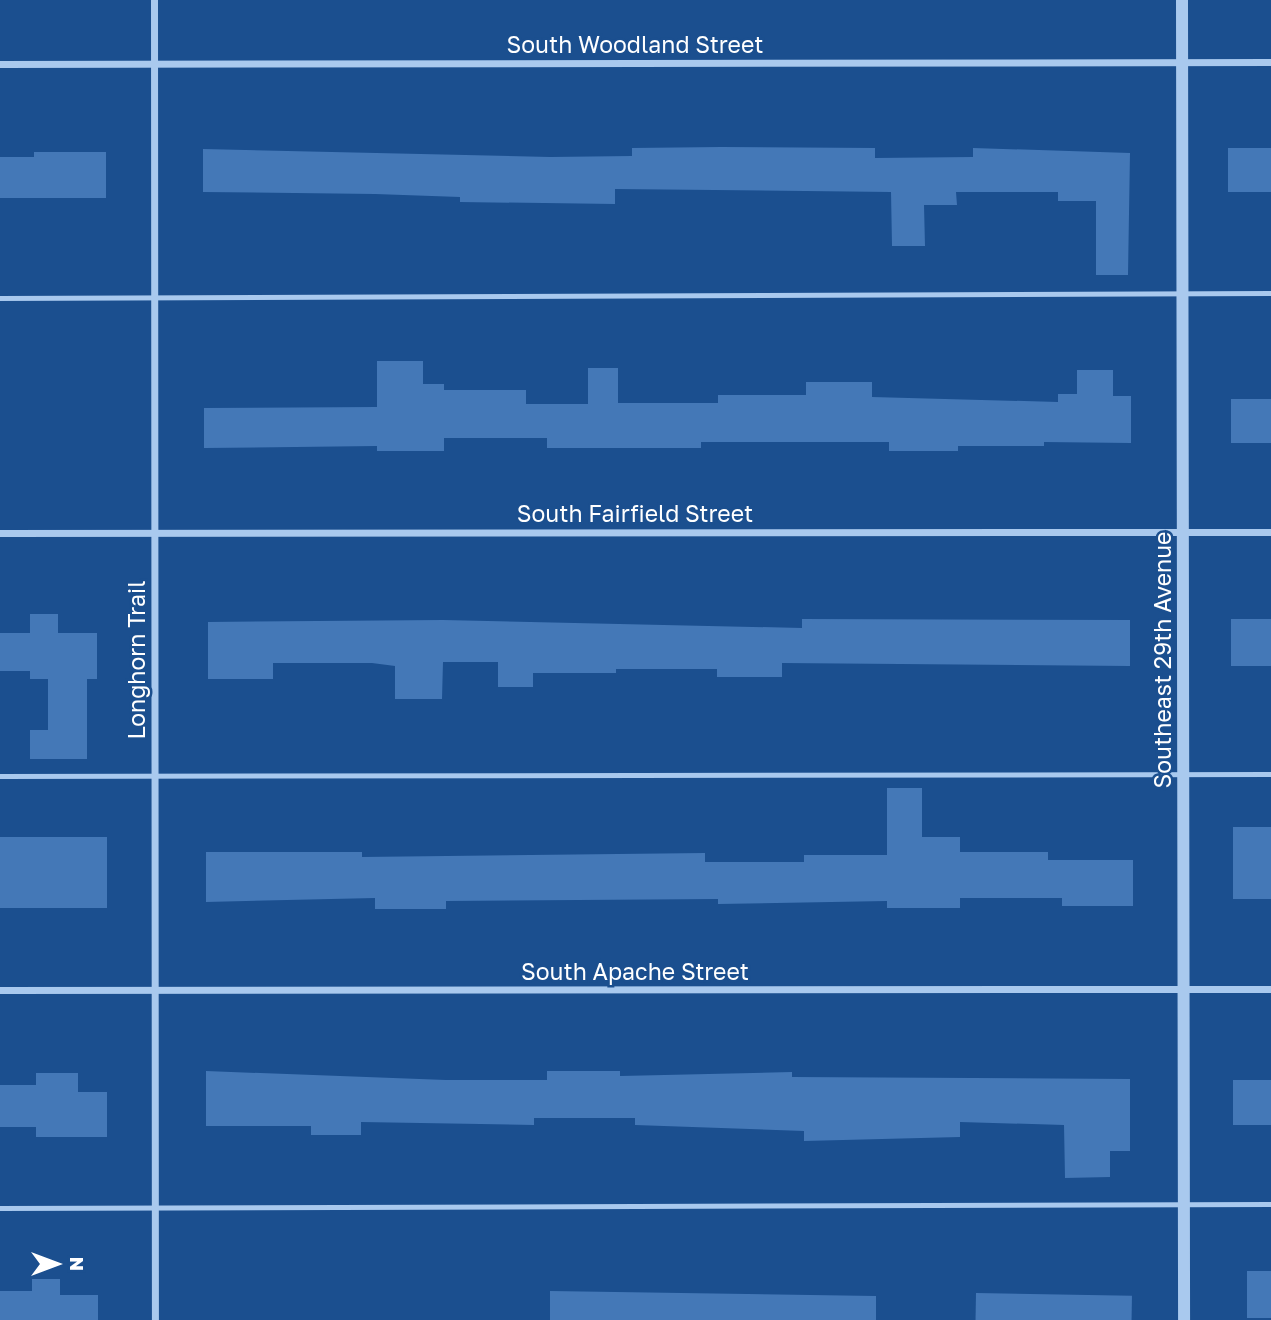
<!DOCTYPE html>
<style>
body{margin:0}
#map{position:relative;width:1271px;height:1320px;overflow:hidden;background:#1b4f8f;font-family:"Golos Text",sans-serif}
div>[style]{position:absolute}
.building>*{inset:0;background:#4478b7;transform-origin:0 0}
.service>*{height:5px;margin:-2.5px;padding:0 2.5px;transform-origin:2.5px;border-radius:2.5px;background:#a9c9ee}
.minor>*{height:7px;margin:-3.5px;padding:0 3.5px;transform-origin:3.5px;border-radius:3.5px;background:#a9c9ee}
.tertiary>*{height:12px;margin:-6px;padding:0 6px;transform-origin:6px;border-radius:6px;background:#a9c9ee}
span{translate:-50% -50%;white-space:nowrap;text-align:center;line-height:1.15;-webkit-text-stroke:5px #1b4f8f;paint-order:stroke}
.street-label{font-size:23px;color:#fff}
.north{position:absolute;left:21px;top:1229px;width:70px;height:70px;-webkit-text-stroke:5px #1b4f8f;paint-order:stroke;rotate:90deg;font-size:19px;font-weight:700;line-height:28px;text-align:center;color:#fff}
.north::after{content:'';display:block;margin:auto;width:24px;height:32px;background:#fff;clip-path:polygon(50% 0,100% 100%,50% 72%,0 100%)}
</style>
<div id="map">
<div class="building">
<i style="clip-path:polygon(721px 147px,875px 148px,875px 158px,973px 157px,973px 148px,1130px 153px,1128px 275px,1096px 275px,1096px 201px,1058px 201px,1058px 192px,956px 192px,957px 205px,924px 205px,925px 246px,892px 246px,891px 192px,615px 189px,615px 204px,460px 202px,460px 197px,375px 194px,203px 192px,203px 149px,550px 157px,632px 156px,632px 148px)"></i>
<i style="left:1228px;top:148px;width:43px;height:44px"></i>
<i style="clip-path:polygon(34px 152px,106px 152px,106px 198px,0 198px,0 157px,34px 157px)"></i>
<i style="clip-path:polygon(377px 361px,423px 361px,423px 384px,444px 384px,444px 390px,526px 390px,526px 404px,588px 404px,588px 368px,618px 368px,618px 403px,718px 403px,718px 395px,806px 395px,806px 382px,872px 382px,872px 397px,1058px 402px,1058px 394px,1077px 394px,1077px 370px,1113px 370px,1113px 396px,1131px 396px,1131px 443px,1044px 442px,1044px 446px,958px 446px,958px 451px,889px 451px,889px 442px,701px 442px,701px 448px,547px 448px,547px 438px,444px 438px,444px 451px,377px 451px,377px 446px,204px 448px,204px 408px,377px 407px)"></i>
<i style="left:1231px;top:399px;width:40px;height:44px"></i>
<i style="clip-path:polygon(30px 614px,58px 614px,58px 633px,97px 633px,97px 679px,87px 679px,87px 759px,30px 759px,30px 730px,48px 730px,48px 679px,30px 679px,30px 671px,0 671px,0 633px,30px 633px)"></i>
<i style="clip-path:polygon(802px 619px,1130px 620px,1130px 666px,782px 663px,782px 677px,717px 677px,717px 669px,616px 669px,616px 673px,533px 673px,533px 687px,498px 687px,498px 662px,443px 662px,442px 699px,395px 699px,395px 666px,372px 663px,273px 663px,273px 679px,208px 679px,208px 622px,443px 620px,802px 628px)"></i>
<i style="left:1231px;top:619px;width:40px;height:47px"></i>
<i style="clip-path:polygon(887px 788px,922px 788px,922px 837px,960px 837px,960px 852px,1048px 852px,1048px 860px,1133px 860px,1133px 906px,1062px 906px,1062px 898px,960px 898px,960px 908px,887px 908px,887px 901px,718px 904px,718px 899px,446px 901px,446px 909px,375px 909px,375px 898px,206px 902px,206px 852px,362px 852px,362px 857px,705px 853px,705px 862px,804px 862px,804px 855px,887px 855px)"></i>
<i style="left:1233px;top:827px;width:38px;height:72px"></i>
<i style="left:0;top:837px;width:107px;height:71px"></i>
<i style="clip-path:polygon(206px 1071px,446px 1080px,547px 1080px,547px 1071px,620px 1071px,620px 1076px,792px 1072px,792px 1077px,1130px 1079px,1130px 1151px,1110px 1151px,1110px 1177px,1065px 1178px,1064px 1125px,960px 1122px,960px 1137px,804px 1141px,804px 1131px,635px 1125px,635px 1118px,534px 1118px,534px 1125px,361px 1122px,361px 1135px,311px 1135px,311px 1126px,206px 1126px)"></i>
<i style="clip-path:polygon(36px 1073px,78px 1073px,78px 1092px,107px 1092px,107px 1137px,36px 1137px,36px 1127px,0 1127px,0 1085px,36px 1085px)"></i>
<i style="left:1233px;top:1080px;width:38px;height:45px"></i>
<i style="left:1247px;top:1271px;width:24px;height:47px"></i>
<i style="clip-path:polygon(32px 1279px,60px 1279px,60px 1295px,98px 1295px,98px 1320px,0 1320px,0 1291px,32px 1291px)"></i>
<i style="clip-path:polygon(550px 1291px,876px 1296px,876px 1320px,550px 1320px)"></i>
<i style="left:976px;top:1293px;width:156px;height:27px;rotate:1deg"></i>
</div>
<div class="service">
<i style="left:0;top:298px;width:1271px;rotate:-0.23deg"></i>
<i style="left:0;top:776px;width:1271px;rotate:-0.09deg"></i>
<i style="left:0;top:1208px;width:1271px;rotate:-0.18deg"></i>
</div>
<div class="minor">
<i style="left:154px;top:0;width:1320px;rotate:89.96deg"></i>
<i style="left:0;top:64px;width:1271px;rotate:-0.09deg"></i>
<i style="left:0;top:533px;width:1271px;rotate:-0.05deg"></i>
<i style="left:0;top:990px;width:1271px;rotate:-0.05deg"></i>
</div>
<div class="tertiary">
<i style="left:1182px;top:0;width:1320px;rotate:89.91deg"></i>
</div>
<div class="street-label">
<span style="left:635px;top:44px">South Woodland Street</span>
<span style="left:635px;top:513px">South Fairfield Street</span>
<span style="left:136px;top:660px;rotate:-90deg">Longhorn Trail</span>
<span style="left:1162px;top:660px;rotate:-90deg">Southeast 29th Avenue</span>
<span style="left:635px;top:971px">South Apache Street</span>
</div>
<div class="north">N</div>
</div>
